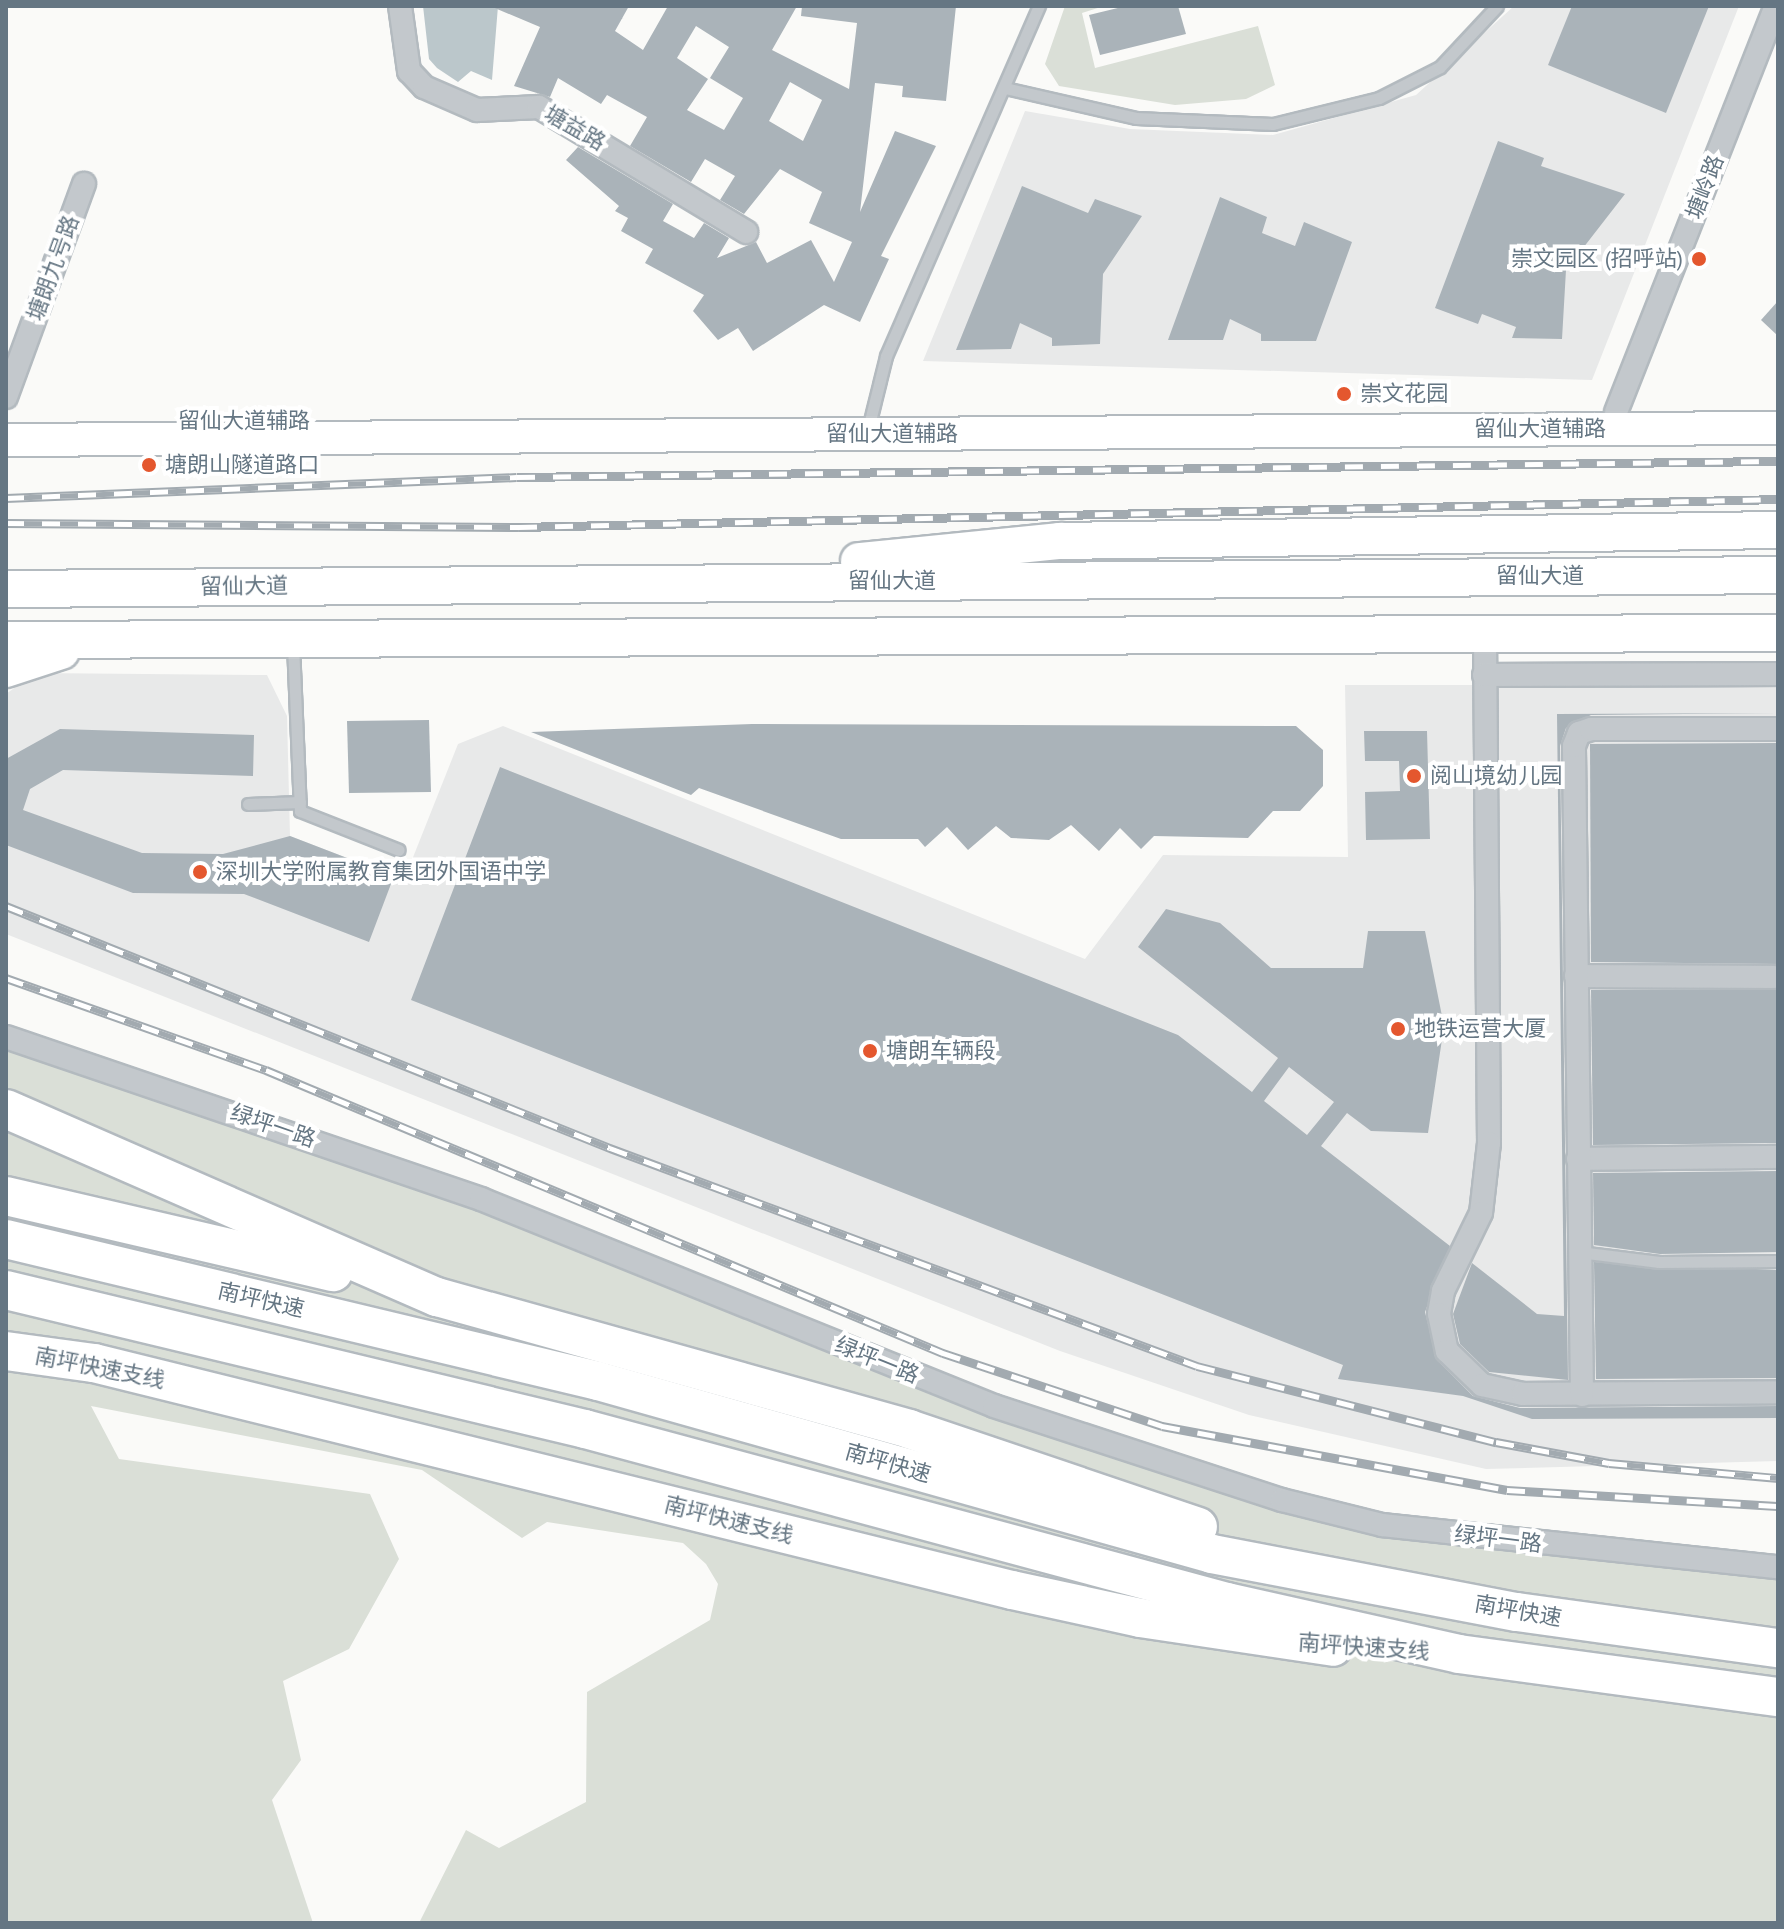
<!DOCTYPE html>
<html>
<head>
<meta charset="utf-8">
<style>
  body { margin:0 }
  #map { position:relative; width:1784px; height:1929px; overflow:hidden; background:#fafaf8; font-family:"PT Sans","Noto Sans SC",sans-serif }
  div>[style] { position:absolute }
  [style*='--x'] { left:calc(var(--x)*1px); top:calc(var(--y)*1px); width:calc(var(--w)*1px); rotate:calc(var(--a)*1deg) }
  .built>* { inset:0; background:#e8e9e9 }
  .green>* { inset:0; background:#dadfd7 }
  .water>* { inset:0; background:#bbc7cb }
  .building>* { inset:0; background:#aab3b9 }
  .roads { filter:drop-shadow(2px 0 #b3babf) drop-shadow(-2px 0 #b3babf) drop-shadow(0 2px #b3babf) drop-shadow(0 -2px #b3babf) }
  .service>* { height:11px; margin:-5.5px; padding:0 5.5px; transform-origin:5.5px; border-radius:5.5px; background:#c3c8cc }
  .minor>* { height:22px; margin:-11px; padding:0 11px; transform-origin:11px; border-radius:11px; background:#c3c8cc }
  .secondary>* { height:32px; margin:-16px; padding:0 16px; transform-origin:16px; border-radius:16px; background:#fff }
  .primary>* { height:36px; margin:-18px; padding:0 18px; transform-origin:18px; border-radius:18px; background:#fff }
  .trunk>* { height:38px; margin:-19px; padding:0 19px; transform-origin:19px; border-radius:19px; background:#fff }
  .rail>* { height:9px; margin-top:-4.5px; transform-origin:0; background:repeating-linear-gradient(90deg,#fff 0 18px,#a2aab0 0 36px); box-sizing:border-box; border-block:2px solid #a2aab0 }
  .dots>* { width:22px; height:22px; translate:-50% -50%; box-sizing:border-box; border:4px solid #fff; border-radius:50% }
  span { translate:-50% -50%; white-space:nowrap; text-align:center; line-height:1.15; -webkit-text-stroke:8px #fff; paint-order:stroke }
  .street-label { font-size:22px; color:#657683 }
  .poi-label { font-size:22px; color:#657683 }
  .right { translate:-100% -50%; text-align:right }
  .left { translate:0 -50%; text-align:left }
  .frame { position:absolute; inset:0; border:8px solid #657683; pointer-events:none }
</style>
</head>
<body>
<div id="map">
  <div class="built">
    <div style="clip-path:polygon(1514px 6px,1739px 6px,1592px 380px,923px 361px,1025px 111px,1130px 129px,1273px 135px,1416px 95px)"></div>
    <div style="clip-path:polygon(35px 673px,267px 675px,287px 716px,290px 836px,404px 880px,458px 744px,503px 726px,1085px 959px,1163px 855px,1348px 857px,1345px 685px,1778px 685px,1778px 1461px,1486px 1469px,1249px 1415px,1060px 1351px,6px 934px,6px 694px)"></div>
  </div>
  <div class="green">
    <div style="clip-path:polygon(1065px 6px,1104px 6px,1082px 13px,1095px 68px,1258px 26px,1275px 85px,1246px 99px,1175px 105px,1059px 86px,1045px 64px)"></div>
    <div style="clip-path:polygon(6px 1044px,479px 1207px,990px 1410px,1381px 1533px,1733px 1575px,1778px 1573px,1778px 1923px,419px 1923px,466px 1830px,499px 1848px,586px 1802px,587px 1692px,710px 1620px,718px 1584px,706px 1564px,683px 1543px,547px 1522px,522px 1538px,422px 1470px,91px 1406px,119px 1459px,370px 1494px,399px 1559px,349px 1649px,283px 1681px,301px 1760px,272px 1800px,313px 1923px,6px 1923px)"></div>
  </div>
  <div class="water">
    <div style="clip-path:polygon(423px 6px,498px 6px,492px 80px,471px 71px,458px 82px,437px 68px,429px 59px)"></div>
  </div>
  <div class="building">
    <div style="clip-path:polygon(evenodd,490px 6px,629px 6px,615px 31px,643px 50px,668px 6px,797px 6px,772px 50px,849px 89px,857px 23px,801px 16px,802px 6px,956px 6px,946px 101px,902px 97px,903px 86px,875px 83px,860px 212px,895px 131px,936px 146px,881px 256px,889px 259px,860px 322px,824px 305px,753px 351px,738px 328px,718px 340px,693px 311px,704px 295px,645px 263px,653px 249px,621px 231px,628px 218px,615px 211px,619px 206px,566px 160px,578px 147px,673px 204px,663px 221px,694px 238px,704px 223px,729px 238px,717px 258px,756px 242px,767px 263px,811px 240px,834px 282px,852px 242px,809px 223px,822px 192px,780px 169px,744px 214px,720px 200px,735px 176px,705px 159px,691px 182px,630px 146px,647px 117px,607px 95px,601px 104px,558px 78px,550px 97px,514px 86px,540px 27px,490px 6px,696px 26px,729px 47px,710px 78px,743px 98px,724px 130px,687px 110px,708px 79px,677px 58px,696px 26px,490px 6px,790px 82px,822px 100px,803px 141px,769px 121px,790px 82px)"></div>
    <div style="clip-path:polygon(1126px 6px,1178px 6px,1186px 34px,1100px 55px,1089px 15px)"></div>
    <div style="clip-path:polygon(1572px 6px,1709px 6px,1666px 113px,1548px 65px)"></div>
    <div style="clip-path:polygon(1498px 141px,1544px 158px,1541px 166px,1625px 194px,1566px 270px,1562px 339px,1512px 338px,1516px 327px,1482px 314px,1478px 324px,1435px 308px)"></div>
    <div style="clip-path:polygon(1022px 186px,1088px 213px,1095px 199px,1142px 216px,1103px 274px,1100px 344px,1052px 346px,1052px 338px,1020px 323px,1011px 349px,956px 350px)"></div>
    <div style="clip-path:polygon(1220px 197px,1267px 217px,1262px 233px,1295px 246px,1304px 222px,1352px 242px,1316px 341px,1261px 341px,1261px 334px,1230px 319px,1223px 340px,1168px 340px)"></div>
    <div style="clip-path:polygon(1778px 301px,1778px 336px,1761px 320px)"></div>
    <div style="clip-path:polygon(1778px 713px,1591px 715px,1566px 728px,1560px 746px,1568px 1380px,1489px 1372px,1460px 1344px,1453px 1314px,1472px 1263px,1537px 1314px,1564px 1316px,1557px 714px)"></div>
    <div style="clip-path:polygon(429px 720px,431px 792px,349px 793px,347px 721px)"></div>
    <div style="clip-path:polygon(752px 724px,1296px 726px,1323px 750px,1323px 786px,1300px 811px,1273px 811px,1248px 838px,1154px 836px,1141px 849px,1120px 828px,1099px 851px,1071px 825px,1049px 840px,1011px 838px,996px 826px,968px 850px,947px 827px,925px 847px,918px 839px,841px 839px,699px 788px,691px 795px,531px 732px)"></div>
    <div style="clip-path:polygon(60px 729px,254px 735px,253px 776px,63px 770px,30px 789px,23px 810px,142px 853px,223px 854px,290px 836px,394px 876px,369px 942px,244px 894px,133px 893px,6px 845px,6px 759px)"></div>
    <div style="clip-path:polygon(1364px 731px,1427px 731px,1430px 839px,1366px 840px,1365px 792px,1400px 791px,1399px 761px,1365px 761px)"></div>
    <div style="clip-path:polygon(1778px 743px,1778px 964px,1591px 962px,1590px 744px)"></div>
    <div style="clip-path:polygon(evenodd,500px 767px,1178px 1035px,1252px 1092px,1278px 1058px,1138px 947px,1166px 909px,1220px 923px,1271px 968px,1363px 968px,1368px 931px,1425px 931px,1444px 1026px,1428px 1133px,1371px 1131px,1347px 1113px,1321px 1146px,1450px 1246px,1425px 1312px,1437px 1360px,1473px 1396px,1520px 1408px,1778px 1406px,1778px 1418px,1532px 1419px,1463px 1396px,1338px 1379px,1343px 1365px,411px 1000px,500px 767px,1289px 1067px,1334px 1102px,1307px 1135px,1264px 1101px,1289px 1067px)"></div>
    <div style="clip-path:polygon(1591px 990px,1778px 990px,1778px 1143px,1593px 1145px)"></div>
    <div style="clip-path:polygon(1778px 1171px,1778px 1252px,1660px 1254px,1594px 1245px,1593px 1173px)"></div>
    <div style="clip-path:polygon(1594px 1262px,1778px 1270px,1778px 1378px,1596px 1379px)"></div>
  </div>
  <div class="roads">
    <div class="service">
      <div style="--x:1005;--y:88;--w:134;--a:12.9"></div>
      <div style="--x:1136;--y:118;--w:137;--a:2.5"></div>
      <div style="--x:1273;--y:124;--w:109;--a:-13.8"></div>
      <div style="--x:1379;--y:98;--w:68;--a:-26.9"></div>
      <div style="--x:1440;--y:67;--w:83;--a:-46.9"></div>
      <div style="--x:867;--y:433;--w:79;--a:-76.1"></div>
      <div style="--x:886;--y:356;--w:382;--a:-66.4"></div>
      <div style="--x:293;--y:644;--w:167;--a:87.6"></div>
      <div style="--x:300;--y:811;--w:106;--a:21.5"></div>
      <div style="--x:248;--y:804;--w:52;--a:-2.2"></div>
      <div style="--x:1579;--y:1252;--w:81;--a:7.1"></div>
      <div style="--x:1659;--y:1262;--w:119;--a:-0.5"></div>
    </div>
    <div class="minor">
      <div style="--x:400;--y:6;--w:66;--a:82.1"></div>
      <div style="--x:409;--y:71;--w:22;--a:47"></div>
      <div style="--x:424;--y:87;--w:58;--a:23.5"></div>
      <div style="--x:477;--y:110;--w:62;--a:-2.8"></div>
      <div style="--x:539;--y:107;--w:242;--a:31.1"></div>
      <div style="--x:6;--y:397;--w:227;--a:-69.9"></div>
      <div style="--x:1616;--y:412;--w:436;--a:-68.5"></div>
      <div style="--x:1485;--y:635;--w:508;--a:89.55"></div>
      <div style="--x:1489;--y:1143;--w:70;--a:96.5"></div>
      <div style="--x:1481;--y:1213;--w:87;--a:116"></div>
      <div style="--x:1443;--y:1291;--w:23;--a:100"></div>
      <div style="--x:1439;--y:1314;--w:38;--a:78"></div>
      <div style="--x:1447;--y:1351;--w:49;--a:44.2"></div>
      <div style="--x:1482;--y:1385;--w:42;--a:12.4"></div>
      <div style="--x:1523;--y:1394;--w:255;--a:-0.4"></div>
      <div style="--x:1484;--y:675;--w:294;--a:-0.2"></div>
      <div style="--x:1576;--y:976;--w:198;--a:0.3"></div>
      <div style="--x:6;--y:1037;--w:502;--a:18.83"></div>
      <div style="--x:481;--y:1199;--w:553;--a:21.97"></div>
      <div style="--x:994;--y:1406;--w:303;--a:18.1"></div>
      <div style="--x:1282;--y:1500;--w:103;--a:14"></div>
      <div style="--x:1382;--y:1525;--w:398;--a:6.1"></div>
      <div style="--x:1578;--y:1159;--w:200;--a:-0.6"></div>
      <div style="--x:1582;--y:1395;--w:649;--a:-90.71"></div>
      <div style="--x:1574;--y:746;--w:14;--a:-69"></div>
      <div style="--x:1579;--y:733;--w:13;--a:-18"></div>
      <div style="--x:1591;--y:729;--w:187;--a:0"></div>
    </div>
    <div class="secondary">
      <div style="--x:6;--y:440;--w:1772;--a:-0.39"></div>
    </div>
    <div class="primary">
      <div style="--x:859;--y:561;--w:202;--a:-5.7"></div>
      <div style="--x:1060;--y:541;--w:718;--a:-0.88"></div>
      <div style="--x:6;--y:589;--w:1772;--a:-0.45"></div>
      <div style="--x:6;--y:640;--w:1772;--a:-0.23"></div>
      <div style="--x:6;--y:669;--w:58;--a:-18.1"></div>
    </div>
    <div class="trunk">
      <div style="--x:6;--y:1109;--w:470;--a:23.6"></div>
      <div style="--x:437;--y:1297;--w:490;--a:15.6"></div>
      <div style="--x:909;--y:1429;--w:305;--a:18.7"></div>
      <div style="--x:6;--y:1196;--w:336;--a:13.1"></div>
      <div style="--x:6;--y:1239;--w:609;--a:13.49"></div>
      <div style="--x:598;--y:1381;--w:638;--a:15.74"></div>
      <div style="--x:1212;--y:1554;--w:310;--a:10.8"></div>
      <div style="--x:1517;--y:1612;--w:263;--a:7.9"></div>
      <div style="--x:6;--y:1290;--w:595;--a:13.5"></div>
      <div style="--x:585;--y:1429;--w:665;--a:15.08"></div>
      <div style="--x:1227;--y:1602;--w:238;--a:12.6"></div>
      <div style="--x:1459;--y:1654;--w:322;--a:7.7"></div>
      <div style="--x:6;--y:1351;--w:89;--a:7.8"></div>
      <div style="--x:94;--y:1363;--w:946;--a:13.89"></div>
      <div style="--x:1012;--y:1590;--w:131;--a:12.3"></div>
      <div style="--x:1140;--y:1618;--w:195;--a:8.5"></div>
    </div>
  </div>
  <div class="rail">
    <div style="--x:6;--y:498;--w:511;--a:-2.35"></div>
    <div style="--x:517;--y:477;--w:1261;--a:-0.73"></div>
    <div style="--x:6;--y:523;--w:513;--a:0.45"></div>
    <div style="--x:519;--y:527;--w:1259;--a:-1.27"></div>
    <div style="--x:6;--y:906;--w:651;--a:21.83"></div>
    <div style="--x:610;--y:1148;--w:626;--a:20.37"></div>
    <div style="--x:1197;--y:1366;--w:309;--a:14.3"></div>
    <div style="--x:1496;--y:1442;--w:115;--a:10.5"></div>
    <div style="--x:1609;--y:1463;--w:170;--a:5.1"></div>
    <div style="--x:6;--y:978;--w:276;--a:19.5"></div>
    <div style="--x:266;--y:1070;--w:734;--a:22.69"></div>
    <div style="--x:943;--y:1353;--w:231;--a:18.4"></div>
    <div style="--x:1162;--y:1426;--w:351;--a:10.5"></div>
    <div style="--x:1507;--y:1490;--w:271;--a:3.4"></div>
  </div>
  <div class="dots">
    <div style="left:1699px;top:259px;background:#e4572e"></div>
    <div style="left:1344px;top:394px;background:#e4572e"></div>
    <div style="left:149px;top:465px;background:#e4572e"></div>
    <div style="left:1414px;top:776px;background:#e4572e"></div>
    <div style="left:200px;top:872px;background:#e4572e"></div>
    <div style="left:1398px;top:1029px;background:#e4572e"></div>
    <div style="left:870px;top:1051px;background:#e4572e"></div>
  </div>
  <div class="street-label">
    <span style="left:575px;top:128px;rotate:30deg">塘益路</span>
    <span style="left:1705px;top:187px;rotate:-69deg">塘岭路</span>
    <span style="left:53px;top:268px;rotate:-70deg">塘朗九号路</span>
    <span style="left:244px;top:421px">留仙大道辅路</span>
    <span style="left:1540px;top:429px">留仙大道辅路</span>
    <span style="left:892px;top:434px">留仙大道辅路</span>
    <span style="left:1540px;top:576px">留仙大道</span>
    <span style="left:892px;top:581px">留仙大道</span>
    <span style="left:244px;top:586px;rotate:-1deg">留仙大道</span>
    <span style="left:273px;top:1126px;rotate:19deg">绿坪一路</span>
    <span style="left:261px;top:1300px;rotate:13deg">南坪快速</span>
    <span style="left:877px;top:1360px;rotate:22deg">绿坪一路</span>
    <span style="left:100px;top:1368px;rotate:11deg">南坪快速支线</span>
    <span style="left:888px;top:1463px;rotate:16deg">南坪快速</span>
    <span style="left:729px;top:1520px;rotate:14deg">南坪快速支线</span>
    <span style="left:1498px;top:1539px;rotate:7deg">绿坪一路</span>
    <span style="left:1518px;top:1611px;rotate:10deg">南坪快速</span>
    <span style="left:1364px;top:1647px;rotate:4deg">南坪快速支线</span>
  </div>
  <div class="poi-label">
    <span class="right" style="left:1683px;top:259px">崇文园区 (招呼站)</span>
    <span class="left" style="left:1360px;top:394px">崇文花园</span>
    <span class="left" style="left:165px;top:465px">塘朗山隧道路口</span>
    <span class="left" style="left:1430px;top:776px">阅山境幼儿园</span>
    <span class="left" style="left:216px;top:872px">深圳大学附属教育集团外国语中学</span>
    <span class="left" style="left:1414px;top:1029px">地铁运营大厦</span>
    <span class="left" style="left:886px;top:1051px">塘朗车辆段</span>
  </div>
  <div class="frame"></div>
</div>
</body>
</html>
